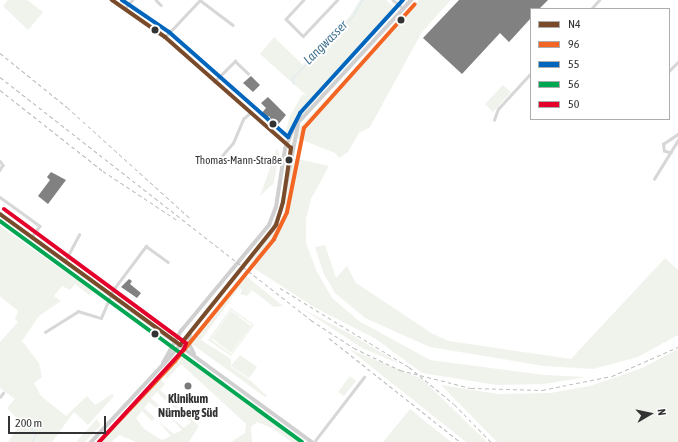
<!DOCTYPE html>
<html>
<head>
<meta charset="utf-8">
<style>
  body { margin:0 }
  #map { position:relative; width:678px; height:442px; overflow:hidden; background:#fff; font-family:"Asap Condensed",sans-serif }
  div>[style] { position:absolute }
  [style*='--x'] { left:calc(var(--x)*1px); top:calc(var(--y)*1px); width:calc(var(--w)*1px); rotate:calc(var(--a)*1deg) }
  .green>* { inset:0; background:#f0f3ec }
  .stream>* { height:1px; margin:-0.5px; padding:0 0.5px; transform-origin:0.5px; border-radius:0.5px; background:#dce9f0 }
  .building>* { inset:0; background:#818181 }
  .street>* { height:2.5px; margin:-1.25px; padding:0 1.25px; transform-origin:1.25px; border-radius:1.25px; background:#d7d7d7 }
  .secondary>* { height:4px; margin:-2px; padding:0 2px; transform-origin:2px; border-radius:2px; background:#d0d0d0 }
  .rail>* { height:1px; margin-top:-0.5px; transform-origin:0; background:repeating-linear-gradient(90deg,#bebebe 0 4px,transparent 0 7px) }
  .bus-1>* { height:4px; margin:-2px; padding:0 2px; transform-origin:2px; border-radius:2px; background:#7a4b2a }
  .bus-2>* { height:4px; margin:-2px; padding:0 2px; transform-origin:2px; border-radius:2px; background:#f26522 }
  .bus-3>* { height:4px; margin:-2px; padding:0 2px; transform-origin:2px; border-radius:2px; background:#0065bd }
  .bus-4>* { height:4px; margin:-2px; padding:0 2px; transform-origin:2px; border-radius:2px; background:#00a651 }
  .bus-5>* { height:4px; margin:-2px; padding:0 2px; transform-origin:2px; border-radius:2px; background:#e4002b }
  .dots>* { width:11px; height:11px; translate:-50% -50%; box-sizing:border-box; border:2px solid #fff; border-radius:50% }
  span { translate:-50% -50%; white-space:nowrap; text-align:center; line-height:1.15; -webkit-text-stroke:4px #fff; paint-order:stroke }
  .bus-label { font-size:11px; color:#333 }
  .right { translate:-100% -50%; text-align:right }
  .poi-label { font-size:12px; color:#333; font-weight:700 }
  .water-label { font-size:13px; color:#447391; font-style:italic }
  .legend { position:absolute; left:530px; top:8px; width:140px; height:112px; box-sizing:border-box; background:#fff; border:1px solid #adadad; margin:0; padding:5px 7px; list-style:none; font-size:12px; color:#333 }
  .legend li { display:flex; align-items:center; gap:8px; height:20px }
  .legend b { width:20px; border:1px solid #adadad }
  .north { position:absolute; left:630px; top:394px; width:40px; height:40px; -webkit-text-stroke:3px #fff; paint-order:stroke; rotate:81deg; font-size:11px; font-weight:700; line-height:16px; text-align:center; color:#333 }
  .north::after { content:''; display:block; margin:auto; width:14px; height:18px; background:#333; clip-path:polygon(50% 0,100% 100%,50% 72%,0 100%) }
  .scale { position:absolute; left:8px; top:416px; width:98px; height:18px; box-sizing:border-box; border:2px solid #333; border-top:0; padding-left:5px; font-size:12px; line-height:14px; white-space:nowrap; color:#333; -webkit-text-stroke:3px #fff; paint-order:stroke }
</style>
</head>
<body>
<div id="map">
  <div class="green">
    <div style="clip-path:polygon(8px 0,27px 0,43px 12px,28px 30px,3px 6px)"></div>
    <div style="clip-path:polygon(360px 0,386px 0,394px 8px,284px 137px,290px 116px,302px 95px,306px 95px,260px 54px,274px 37px,303px 65px,350px 16px)"></div>
    <div style="clip-path:polygon(419px 0,451px 0,422px 32px,370px 127px,359px 133px,348px 152px,339px 158px,335px 153px,297px 138px,300px 127px)"></div>
    <div style="clip-path:polygon(503px 85px,511px 92px,493px 112px,485px 104px)"></div>
    <div style="clip-path:polygon(277px 148px,279px 153px,274px 183px,260px 196px)"></div>
    <div style="clip-path:polygon(293px 158px,329px 166px,311px 199px,306px 219px,306px 243px,317px 272px,332px 298px,359px 321px,430px 360px,545px 375px,586px 377px,544px 384px,497px 385px,422px 373px,376px 339px,314px 307px,249px 265px,283px 216px)"></div>
    <div style="clip-path:polygon(0 226px,92px 291px,89px 295px,75px 284px,70px 290px,62px 286px,54px 296px,61px 301px,39px 316px,22px 341px,39px 363px,42px 377px,34px 383px,41px 396px,66px 416px,87px 396px,95px 405px,112px 394px,114px 396px,88px 425px,74px 412px,52px 442px,8px 442px,21px 422px,7px 408px,15px 399px,0 388px,0 342px,18px 322px,15px 319px,18px 311px,0 296px)"></div>
    <div style="clip-path:polygon(325px 245px,336px 278px,347px 266px,356px 283px,433px 334px,449px 341px,571px 359px,665px 258px,678px 270px,678px 335px,638px 357px,593px 369px,544px 366px,430px 347px,365px 318px,335px 293px,323px 272px,315px 247px)"></div>
    <div style="clip-path:polygon(246px 276px,283px 306px,274px 307px,252px 290px,247px 296px,240px 294px,242px 290px,239px 288px,201px 340px,231px 359px,231px 367px,250px 380px,267px 396px,265px 397px,192px 344px,191px 338px,241px 277px)"></div>
    <div style="clip-path:polygon(evenodd,231px 308px,254px 325px,231px 356px,208px 340px,231px 308px,231px 310px,252px 325px,231px 354px,211px 339px,231px 310px)"></div>
    <div style="clip-path:polygon(301px 308px,354px 336px,400px 364px,362px 348px)"></div>
    <div style="clip-path:polygon(231px 311px,251px 326px,231px 353px,212px 338px)"></div>
    <div style="clip-path:polygon(349px 349px,422px 379px,487px 442px,466px 442px)"></div>
    <div style="clip-path:polygon(678px 349px,678px 442px,497px 442px,441px 385px,498px 394px,550px 393px,590px 386px,642px 368px)"></div>
    <div style="clip-path:polygon(181px 354px,279px 424px,299px 442px,291px 442px,274px 429px,257px 422px,251px 427px,252px 442px,231px 442px,245px 433px,246px 424px,181px 364px,167px 379px,162px 374px,159px 377px,165px 384px,160px 390px,171px 400px,168px 403px,157px 392px,151px 398px,163px 409px,161px 412px,149px 402px,144px 408px,155px 418px,152px 421px,142px 411px,136px 418px,144px 429px,162px 440px,171px 436px,158px 421px,174px 434px,182px 430px,165px 412px,184px 428px,191px 422px,172px 405px,174px 403px,199px 426px,189px 442px,136px 442px,119px 435px,112px 442px,98px 442px,176px 357px)"></div>
    <div style="clip-path:polygon(240px 355px,257px 367px,249px 378px,231px 366px)"></div>
    <div style="clip-path:polygon(350px 376px,356px 381px,344px 396px,338px 392px)"></div>
    <div style="clip-path:polygon(410px 409px,451px 442px,383px 442px)"></div>
    <div style="clip-path:polygon(97px 419px,101px 425px,85px 442px,76px 442px)"></div>
  </div>
  <div class="stream">
    <div style="--x:293;--y:84;--w:6;--a:-99"></div>
    <div style="--x:292;--y:78;--w:86;--a:-45.5"></div>
    <div style="--x:352;--y:17;--w:20;--a:-60"></div>
    <div style="--x:32;--y:442;--w:9;--a:-69"></div>
    <div style="--x:35;--y:434;--w:10;--a:-119"></div>
    <div style="--x:30;--y:425;--w:10;--a:-37"></div>
  </div>
  <div class="building">
    <div style="clip-path:polygon(459px 0,548px 0,539px 9px,531px 9px,531px 18px,509px 42px,500px 33px,462px 74px,423px 38px)"></div>
    <div style="clip-path:polygon(251px 76px,260px 85px,253px 92px,243px 83px)"></div>
    <div style="clip-path:polygon(268px 97px,286px 115px,276px 127px,269px 116px,266px 119px,261px 114px,266px 108px,261px 103px)"></div>
    <div style="clip-path:polygon(51px 172px,66px 180px,48px 204px,38px 196px,50px 180px,47px 177px)"></div>
    <div style="clip-path:polygon(129px 279px,132px 281px,130px 284px,141px 293px,137px 298px,121px 287px)"></div>
  </div>
  <div class="street">
    <div style="--x:112;--y:0;--w:65;--a:34.9"></div>
    <div style="--x:165;--y:37;--w:168;--a:41.4"></div>
    <div style="--x:156;--y:0;--w:7;--a:45"></div>
    <div style="--x:200;--y:0;--w:41;--a:37.1"></div>
    <div style="--x:304;--y:0;--w:26;--a:133"></div>
    <div style="--x:286;--y:19;--w:24;--a:45"></div>
    <div style="--x:303;--y:36;--w:50;--a:-46.6"></div>
    <div style="--x:393;--y:0;--w:13;--a:39"></div>
    <div style="--x:124;--y:9;--w:12;--a:-48"></div>
    <div style="--x:591;--y:9;--w:12;--a:-48"></div>
    <div style="--x:165;--y:37;--w:51;--a:-46.6"></div>
    <div style="--x:669;--y:71;--w:13;--a:-45"></div>
    <div style="--x:214;--y:82;--w:30;--a:-45"></div>
    <div style="--x:235;--y:61;--w:18;--a:43"></div>
    <div style="--x:494;--y:120;--w:12;--a:-70"></div>
    <div style="--x:498;--y:109;--w:49;--a:-47.5"></div>
    <div style="--x:671;--y:153;--w:7;--a:-164"></div>
    <div style="--x:664;--y:151;--w:7;--a:-98"></div>
    <div style="--x:663;--y:144;--w:18;--a:-34"></div>
    <div style="--x:219;--y:159;--w:21;--a:-49"></div>
    <div style="--x:233;--y:143;--w:26;--a:-67"></div>
    <div style="--x:243;--y:119;--w:8;--a:-40"></div>
    <div style="--x:0;--y:161;--w:5;--a:53"></div>
    <div style="--x:3;--y:165;--w:6;--a:121"></div>
    <div style="--x:654;--y:179;--w:46;--a:-58.4"></div>
    <div style="--x:0;--y:197;--w:49;--a:35.9"></div>
    <div style="--x:40;--y:226;--w:14;--a:126"></div>
    <div style="--x:65;--y:261;--w:30;--a:-62"></div>
    <div style="--x:45;--y:332;--w:39;--a:-32"></div>
    <div style="--x:78;--y:311;--w:24;--a:17"></div>
    <div style="--x:101;--y:318;--w:30;--a:-67"></div>
    <div style="--x:113;--y:290;--w:55;--a:-53.1"></div>
    <div style="--x:146;--y:246;--w:27;--a:36"></div>
    <div style="--x:0;--y:397;--w:5;--a:-53"></div>
    <div style="--x:314;--y:442;--w:82;--a:-52.4"></div>
  </div>
  <div class="secondary">
    <div style="--x:0;--y:214;--w:386;--a:36.2"></div>
    <div style="--x:190;--y:334;--w:10;--a:96"></div>
    <div style="--x:189;--y:344;--w:11;--a:63"></div>
    <div style="--x:163;--y:363;--w:37;--a:-61"></div>
    <div style="--x:181;--y:331;--w:138;--a:-50.3"></div>
    <div style="--x:269;--y:225;--w:19;--a:-69"></div>
    <div style="--x:276;--y:207;--w:59;--a:-81.2"></div>
    <div style="--x:285;--y:149;--w:24;--a:-68"></div>
    <div style="--x:294;--y:127;--w:173;--a:-47.3"></div>
    <div style="--x:91;--y:442;--w:116;--a:-47.1"></div>
    <div style="--x:170;--y:357;--w:164;--a:-51"></div>
    <div style="--x:273;--y:230;--w:22;--a:-68"></div>
    <div style="--x:281;--y:210;--w:87;--a:-78.7"></div>
  </div>
  <div class="rail">
    <div style="--x:0;--y:53;--w:86;--a:38.9"></div>
    <div style="--x:67;--y:107;--w:166;--a:42.1"></div>
    <div style="--x:0;--y:77;--w:395;--a:38"></div>
    <div style="--x:311;--y:320;--w:51;--a:33.1"></div>
    <div style="--x:354;--y:348;--w:51;--a:25.6"></div>
    <div style="--x:400;--y:370;--w:73;--a:14.2"></div>
    <div style="--x:471;--y:388;--w:71;--a:1.6"></div>
    <div style="--x:542;--y:390;--w:71;--a:-11.3"></div>
    <div style="--x:612;--y:376;--w:72;--a:-23.7"></div>
    <div style="--x:0;--y:90;--w:131;--a:38.2"></div>
    <div style="--x:103;--y:171;--w:89;--a:33.5"></div>
    <div style="--x:280;--y:288;--w:151;--a:31.5"></div>
    <div style="--x:409;--y:367;--w:58;--a:39.4"></div>
    <div style="--x:454;--y:404;--w:53;--a:45.8"></div>
    <div style="--x:329;--y:338;--w:167;--a:38.4"></div>
  </div>
  <div class="bus-1">
    <div style="--x:0;--y:214;--w:223;--a:36"></div>
    <div style="--x:180;--y:345;--w:154;--a:-51.3"></div>
    <div style="--x:276;--y:225;--w:24;--a:-73"></div>
    <div style="--x:283;--y:202;--w:55;--a:-81.6"></div>
    <div style="--x:291;--y:148;--w:168;--a:-138.6"></div>
    <div style="--x:165;--y:37;--w:65;--a:-145.1"></div>
  </div>
  <div class="bus-2">
    <div style="--x:99;--y:442;--w:111;--a:-46.8"></div>
    <div style="--x:175;--y:361;--w:157;--a:-50.9"></div>
    <div style="--x:274;--y:239;--w:30;--a:-64"></div>
    <div style="--x:287;--y:212;--w:86;--a:-78.6"></div>
    <div style="--x:304;--y:128;--w:166;--a:-48.2"></div>
  </div>
  <div class="bus-3">
    <div style="--x:122;--y:0;--w:57;--a:34.2"></div>
    <div style="--x:169;--y:32;--w:159;--a:41.4"></div>
    <div style="--x:288;--y:137;--w:27;--a:-63"></div>
    <div style="--x:300;--y:113;--w:153;--a:-47.7"></div>
  </div>
  <div class="bus-4">
    <div style="--x:0;--y:221;--w:374;--a:36.2"></div>
  </div>
  <div class="bus-5">
    <div style="--x:4;--y:209;--w:226;--a:36.4"></div>
    <div style="--x:186;--y:343;--w:6;--a:108"></div>
    <div style="--x:184;--y:349;--w:126;--a:132.4"></div>
  </div>
  <div class="dots">
    <div style="left:401px;top:20px;background:#333"></div>
    <div style="left:155px;top:30px;background:#333"></div>
    <div style="left:273px;top:124px;background:#333"></div>
    <div style="left:289px;top:160px;background:#333"></div>
    <div style="left:155px;top:334px;background:#333"></div>
    <div style="left:188px;top:386px;background:#7a7a7a"></div>
  </div>
  <div class="bus-label">
    <span class="right" style="left:282px;top:160px">Thomas-Mann-Straße</span>
  </div>
  <div class="poi-label">
    <span style="left:188px;top:407px">Klinikum<br>Nürnberg Süd</span>
  </div>
  <div class="water-label">
    <span style="left:326px;top:43px;rotate:-45deg">Langwasser</span>
  </div>
  <ul class="legend">
  <li><b style="height:5px;background:#7a4b2a"></b>N4</li>
  <li><b style="height:5px;background:#f26522"></b>96</li>
  <li><b style="height:5px;background:#0065bd"></b>55</li>
  <li><b style="height:5px;background:#00a651"></b>56</li>
  <li><b style="height:5px;background:#e4002b"></b>50</li>
  </ul>
  <div class="north">N</div>
  <div class="scale">200 m</div>
</div>
</body>
</html>
